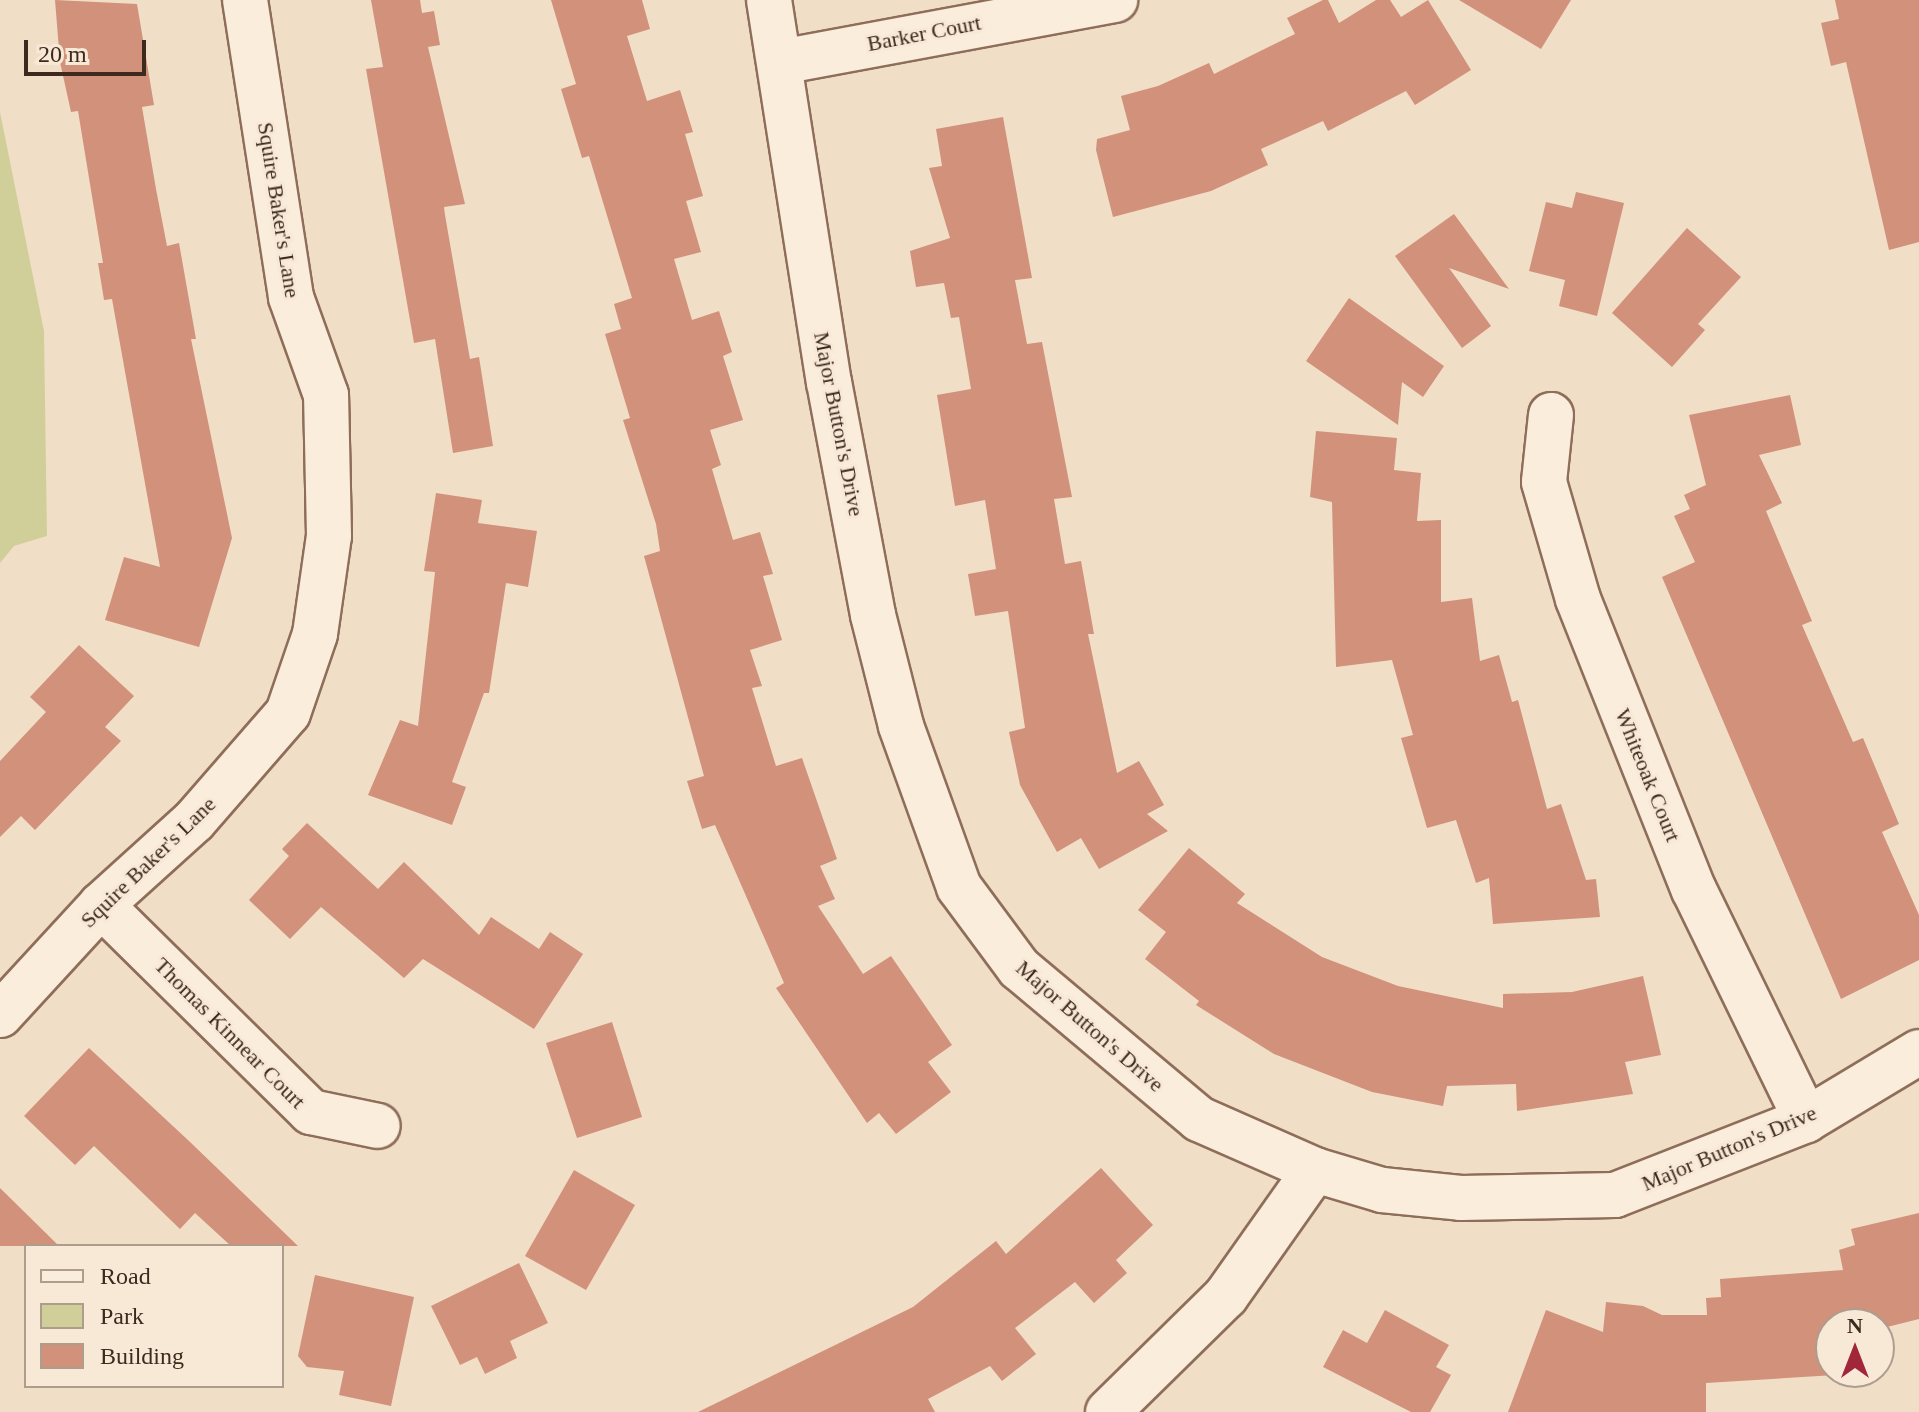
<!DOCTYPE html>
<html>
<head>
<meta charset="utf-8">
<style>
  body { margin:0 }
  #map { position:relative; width:1919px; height:1412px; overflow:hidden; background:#f1dec7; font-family:Georgia,serif }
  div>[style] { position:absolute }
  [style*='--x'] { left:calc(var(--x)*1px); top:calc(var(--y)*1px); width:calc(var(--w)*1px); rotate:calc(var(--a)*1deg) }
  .green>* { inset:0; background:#d1cf99 }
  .building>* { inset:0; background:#d1917a }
  .roads { filter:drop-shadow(2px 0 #8e6e5a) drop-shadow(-2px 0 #8e6e5a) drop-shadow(0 2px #8e6e5a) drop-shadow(0 -2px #8e6e5a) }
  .street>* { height:44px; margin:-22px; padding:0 22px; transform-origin:22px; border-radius:22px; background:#fbeddb }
  .secondary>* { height:44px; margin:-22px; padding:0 22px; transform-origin:22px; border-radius:22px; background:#fbeddb }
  span { translate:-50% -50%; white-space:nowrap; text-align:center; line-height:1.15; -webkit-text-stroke:6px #f8e9d7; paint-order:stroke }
  .street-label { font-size:22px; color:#3e291f }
  .legend { position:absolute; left:24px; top:1244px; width:260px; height:144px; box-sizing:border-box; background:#f8e9d7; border:2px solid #ae9c8d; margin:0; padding:10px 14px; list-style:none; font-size:24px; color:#3e291f }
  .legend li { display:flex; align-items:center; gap:16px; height:40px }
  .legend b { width:40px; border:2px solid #ae9c8d }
  .north { position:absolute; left:1815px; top:1308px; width:80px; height:80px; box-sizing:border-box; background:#f8e9d7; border:2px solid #ae9c8d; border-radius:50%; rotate:0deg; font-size:22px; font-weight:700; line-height:32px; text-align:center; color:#3e291f }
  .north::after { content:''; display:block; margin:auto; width:28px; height:36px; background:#a1263a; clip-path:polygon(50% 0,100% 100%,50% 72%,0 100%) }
  .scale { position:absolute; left:24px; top:40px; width:122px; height:36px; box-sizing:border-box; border:4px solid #3e291f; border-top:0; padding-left:10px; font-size:24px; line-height:28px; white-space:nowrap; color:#3e291f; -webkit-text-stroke:6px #f8e9d7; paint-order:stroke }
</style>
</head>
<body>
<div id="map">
  <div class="green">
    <div style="clip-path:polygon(0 112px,44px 331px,47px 536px,14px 546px,0 563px)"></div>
  </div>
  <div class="building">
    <div style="clip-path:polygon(55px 0,137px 4px,154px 105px,142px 107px,156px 189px,167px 246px,179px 243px,196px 339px,191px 339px,232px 538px,199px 647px,105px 620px,124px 557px,160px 567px,112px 299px,104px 300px,98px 263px,103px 263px,78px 111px,71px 112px,60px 62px)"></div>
    <div style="clip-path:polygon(371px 0,420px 0,422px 13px,434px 11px,440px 45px,428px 47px,465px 204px,444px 207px,445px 215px,470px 359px,479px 357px,493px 446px,453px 453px,435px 339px,414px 343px,366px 69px,383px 67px)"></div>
    <div style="clip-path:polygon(551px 0,642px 0,650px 29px,627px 36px,647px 101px,680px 90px,693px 132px,685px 134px,703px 196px,686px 201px,701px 252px,674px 259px,692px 320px,719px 311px,732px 352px,723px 356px,743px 420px,710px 430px,721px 465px,712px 469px,733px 540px,760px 532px,773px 574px,763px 576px,782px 640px,750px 650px,762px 686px,752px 688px,776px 766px,802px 758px,837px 859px,820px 866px,835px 899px,818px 906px,863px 974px,891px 956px,952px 1045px,928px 1062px,951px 1092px,896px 1134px,879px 1113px,867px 1123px,776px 988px,784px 983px,715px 825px,702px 829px,687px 781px,704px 776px,644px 556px,660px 551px,656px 524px,623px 420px,630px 418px,605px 334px,621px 329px,614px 304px,632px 298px,589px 156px,582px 158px,561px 89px,576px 84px)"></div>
    <div style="clip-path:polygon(1323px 0,1328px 0,1339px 23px,1376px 0,1390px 0,1401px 17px,1428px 0,1471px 70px,1415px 105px,1406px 91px,1328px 131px,1323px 121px,1261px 149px,1268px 165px,1211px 191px,1113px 217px,1096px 150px,1097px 139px,1130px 130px,1121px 96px,1158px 86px,1209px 63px,1214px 74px,1295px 34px,1287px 18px)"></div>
    <div style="clip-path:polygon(1459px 0,1571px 0,1541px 49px)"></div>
    <div style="clip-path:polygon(1835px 0,1919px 0,1919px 242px,1889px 250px,1846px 62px,1831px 66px,1821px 23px,1839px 19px)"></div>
    <div style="clip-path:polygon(1003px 117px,1032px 278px,1015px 280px,1027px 344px,1042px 342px,1072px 497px,1054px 499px,1065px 564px,1081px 561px,1094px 634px,1088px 634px,1117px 773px,1139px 761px,1164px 805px,1147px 814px,1168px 831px,1099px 869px,1081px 838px,1057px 852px,1020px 785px,1009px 732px,1025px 728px,1008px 611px,975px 616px,968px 574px,996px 569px,985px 500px,955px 506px,937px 395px,971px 389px,959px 317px,951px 318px,944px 283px,916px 287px,910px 251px,950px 238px,929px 168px,942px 166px,936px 129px)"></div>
    <div style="clip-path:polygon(1576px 192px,1624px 203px,1597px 316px,1559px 306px,1565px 280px,1529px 271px,1546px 202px,1572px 208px)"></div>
    <div style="clip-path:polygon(1454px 214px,1509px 289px,1449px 268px,1491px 326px,1462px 348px,1395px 256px)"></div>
    <div style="clip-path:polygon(1687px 228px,1741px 277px,1698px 324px,1705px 330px,1672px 367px,1612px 313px)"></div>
    <div style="clip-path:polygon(1349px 298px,1444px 366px,1423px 397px,1402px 382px,1398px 425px,1306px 361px)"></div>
    <div style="clip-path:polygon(1790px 395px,1801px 445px,1759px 455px,1782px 503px,1766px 511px,1812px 621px,1802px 625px,1853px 742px,1863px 738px,1899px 824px,1882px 832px,1919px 915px,1919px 960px,1841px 999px,1662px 577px,1695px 562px,1674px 516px,1690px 509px,1684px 495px,1706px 485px,1689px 415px)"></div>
    <div style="clip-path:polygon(1316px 431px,1397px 438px,1394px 470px,1421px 473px,1417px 521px,1441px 520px,1441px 602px,1472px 598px,1480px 661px,1499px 655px,1512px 702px,1518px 700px,1547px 809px,1561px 804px,1586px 880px,1596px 879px,1600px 917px,1493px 924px,1489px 878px,1476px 883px,1456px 820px,1427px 828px,1401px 738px,1413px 735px,1392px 660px,1336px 667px,1332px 502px,1310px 497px)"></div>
    <div style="clip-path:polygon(436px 493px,482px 500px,478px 523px,537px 531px,528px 587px,506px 583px,489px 693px,484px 693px,452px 782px,466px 787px,452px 825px,368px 795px,400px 720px,418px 726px,435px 572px,424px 571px)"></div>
    <div style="clip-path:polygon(79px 645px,134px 696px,105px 727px,121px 741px,35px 830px,21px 816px,0 837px,0 761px,46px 712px,30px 697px)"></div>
    <div style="clip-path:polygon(307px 823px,378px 889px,404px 862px,479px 935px,491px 917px,539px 949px,550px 932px,583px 954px,534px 1029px,423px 959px,404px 978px,321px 907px,290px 939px,249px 900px,289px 856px,282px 849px)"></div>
    <div style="clip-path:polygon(1189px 848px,1245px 894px,1237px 903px,1322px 957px,1398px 986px,1503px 1008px,1503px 994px,1572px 992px,1643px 976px,1661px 1055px,1625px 1062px,1633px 1094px,1517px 1111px,1516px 1084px,1447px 1086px,1443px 1106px,1372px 1092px,1274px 1054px,1196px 1005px,1199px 1001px,1145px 959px,1166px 932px,1138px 910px)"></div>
    <div style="clip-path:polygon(612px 1022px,642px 1117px,577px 1138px,546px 1043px)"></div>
    <div style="clip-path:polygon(89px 1048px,189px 1141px,298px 1246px,231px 1246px,195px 1213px,180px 1229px,94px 1146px,75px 1165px,24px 1116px)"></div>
    <div style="clip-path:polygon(1101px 1168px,1153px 1225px,1116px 1260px,1127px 1273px,1094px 1303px,1075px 1282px,1015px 1328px,1036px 1354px,1002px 1381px,990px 1366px,928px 1399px,935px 1412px,698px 1412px,913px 1307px,996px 1241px,1006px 1254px)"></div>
    <div style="clip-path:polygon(574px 1170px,635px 1205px,586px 1290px,525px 1256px)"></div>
    <div style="clip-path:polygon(0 1188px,59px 1246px,0 1246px)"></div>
    <div style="clip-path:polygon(1919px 1213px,1919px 1319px,1879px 1329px,1879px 1324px,1831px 1324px,1831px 1372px,1851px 1374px,1706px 1383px,1706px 1412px,1508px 1412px,1546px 1310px,1603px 1332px,1606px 1302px,1643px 1306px,1662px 1315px,1707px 1315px,1706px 1298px,1721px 1297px,1720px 1279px,1843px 1270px,1839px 1250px,1855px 1245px,1851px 1229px)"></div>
    <div style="clip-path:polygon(519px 1263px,548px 1323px,510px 1341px,517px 1358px,485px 1374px,477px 1357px,460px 1365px,431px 1306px)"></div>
    <div style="clip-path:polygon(315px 1275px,414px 1297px,391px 1406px,339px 1395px,344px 1371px,307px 1367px,298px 1356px)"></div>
    <div style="clip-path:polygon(1385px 1310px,1449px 1345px,1436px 1367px,1451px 1375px,1430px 1412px,1411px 1412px,1323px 1367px,1343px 1330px,1367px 1343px)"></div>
  </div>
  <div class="roads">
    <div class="street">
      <div style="--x:780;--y:62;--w:341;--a:-10.5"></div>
      <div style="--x:1551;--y:415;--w:67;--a:96"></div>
      <div style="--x:1544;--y:482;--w:122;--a:73.8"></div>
      <div style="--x:1578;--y:599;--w:313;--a:68.3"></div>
      <div style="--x:1694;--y:890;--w:256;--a:64"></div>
      <div style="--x:101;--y:905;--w:295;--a:44.6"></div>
      <div style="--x:311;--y:1112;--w:68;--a:11.8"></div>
      <div style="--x:0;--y:1015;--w:149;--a:-47.4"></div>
      <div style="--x:101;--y:905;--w:125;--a:-42.1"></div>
      <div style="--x:194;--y:821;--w:143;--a:-49"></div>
      <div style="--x:288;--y:713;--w:83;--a:-71.1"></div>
      <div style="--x:315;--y:634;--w:99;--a:-81.9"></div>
      <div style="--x:329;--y:536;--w:141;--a:-91.2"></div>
      <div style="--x:326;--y:395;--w:104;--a:-109.7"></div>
      <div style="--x:291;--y:297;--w:301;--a:-98.8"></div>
      <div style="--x:1108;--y:1412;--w:165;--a:-44.5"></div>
      <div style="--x:1226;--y:1296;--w:154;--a:-54.8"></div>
    </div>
    <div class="secondary">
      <div style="--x:769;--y:0;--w:387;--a:81.1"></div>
      <div style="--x:829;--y:382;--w:237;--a:79.3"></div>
      <div style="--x:873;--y:615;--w:114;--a:75.8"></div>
      <div style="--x:901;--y:726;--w:171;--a:70.2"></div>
      <div style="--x:959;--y:887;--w:101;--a:53.5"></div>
      <div style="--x:1019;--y:968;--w:235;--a:40"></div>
      <div style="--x:1199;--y:1119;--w:127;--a:23.7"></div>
      <div style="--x:1315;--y:1170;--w:70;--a:16.6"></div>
      <div style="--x:1382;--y:1190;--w:79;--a:5.8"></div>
      <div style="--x:1461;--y:1198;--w:154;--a:-1.1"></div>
      <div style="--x:1615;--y:1195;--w:205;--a:-21.4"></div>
      <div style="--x:1806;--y:1120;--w:132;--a:-31"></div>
    </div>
  </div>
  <div class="street-label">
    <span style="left:924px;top:33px;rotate:-11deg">Barker Court</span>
    <span style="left:279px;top:210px;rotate:81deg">Squire Baker's Lane</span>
    <span style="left:839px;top:424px;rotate:79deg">Major Button's Drive</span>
    <span style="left:1648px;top:775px;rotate:68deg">Whiteoak Court</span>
    <span style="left:148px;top:862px;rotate:-44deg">Squire Baker's Lane</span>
    <span style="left:1090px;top:1026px;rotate:41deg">Major Button's Drive</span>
    <span style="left:230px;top:1033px;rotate:45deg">Thomas Kinnear Court</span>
    <span style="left:1729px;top:1148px;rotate:-23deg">Major Button's Drive</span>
  </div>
  <ul class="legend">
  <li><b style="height:10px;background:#fbeddb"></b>Road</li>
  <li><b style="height:22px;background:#d1cf99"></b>Park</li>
  <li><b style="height:22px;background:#d1917a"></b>Building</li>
  </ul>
  <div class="north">N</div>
  <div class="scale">20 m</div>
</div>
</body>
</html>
